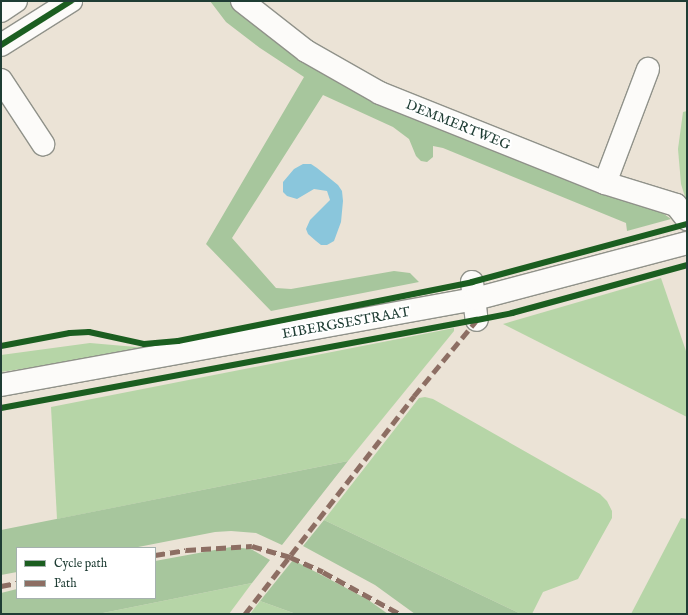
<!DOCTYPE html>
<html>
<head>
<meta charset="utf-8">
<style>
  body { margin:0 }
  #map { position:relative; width:688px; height:615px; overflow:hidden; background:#ebe3d6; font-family:"IM FELL English",serif }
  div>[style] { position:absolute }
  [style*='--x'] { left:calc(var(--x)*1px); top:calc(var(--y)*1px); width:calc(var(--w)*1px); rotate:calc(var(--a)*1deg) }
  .green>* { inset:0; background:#b6d5a7 }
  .forest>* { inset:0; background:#a7c69d }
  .water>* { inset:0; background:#8ac6dc }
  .roads { filter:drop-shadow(1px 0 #90928a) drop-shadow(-1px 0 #90928a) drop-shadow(0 1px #90928a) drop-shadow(0 -1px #90928a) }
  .minor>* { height:22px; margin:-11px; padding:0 11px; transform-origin:11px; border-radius:11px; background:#fcfbf9 }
  .major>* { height:22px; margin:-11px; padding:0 11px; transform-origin:11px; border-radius:11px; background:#fcfbf9 }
  .quiet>* { height:5px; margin-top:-2.5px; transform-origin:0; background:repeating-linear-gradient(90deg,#8d6e63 0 10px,transparent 0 15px) }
  .cycleway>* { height:6px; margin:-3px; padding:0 3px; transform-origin:3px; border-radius:3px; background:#1b5e20 }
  span { translate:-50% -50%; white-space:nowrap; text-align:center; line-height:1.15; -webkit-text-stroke:4px #fff; paint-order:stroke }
  .street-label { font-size:14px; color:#1f3d34 }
  .frame { position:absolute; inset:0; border:2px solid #1f3d34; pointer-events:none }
  .legend { position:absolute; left:16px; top:547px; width:140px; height:52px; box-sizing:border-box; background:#fff; border:1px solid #a5b1ae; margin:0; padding:5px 7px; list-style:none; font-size:12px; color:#1f3d34 }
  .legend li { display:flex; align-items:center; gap:8px; height:20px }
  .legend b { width:20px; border:1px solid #a5b1ae }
</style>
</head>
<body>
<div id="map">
  <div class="green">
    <div style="clip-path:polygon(687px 111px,687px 203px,681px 184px,678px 149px,683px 112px)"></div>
    <div style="clip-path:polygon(661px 278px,687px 354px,687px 417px,503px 324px)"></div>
    <div style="clip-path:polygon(454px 328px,454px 331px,348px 461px,57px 519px,51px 407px)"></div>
    <div style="clip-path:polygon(90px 343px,136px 347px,155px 345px,109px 356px,1px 372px,1px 355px)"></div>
    <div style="clip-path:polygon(425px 397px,433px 399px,600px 494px,607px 501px,612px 511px,612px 518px,578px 579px,543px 592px,532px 614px,521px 614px,324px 520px,419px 398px)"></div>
    <div style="clip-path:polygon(681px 518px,687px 519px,687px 614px,631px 614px)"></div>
    <div style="clip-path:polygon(252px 583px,229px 614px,98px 614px)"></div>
    <div style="clip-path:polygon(260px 601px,296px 614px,250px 614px)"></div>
  </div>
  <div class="forest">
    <div style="clip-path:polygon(210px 1px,235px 1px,503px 150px,664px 214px,671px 219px,627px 231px,626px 223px,443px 148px,433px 146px,433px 157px,427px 162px,421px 161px,416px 156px,409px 139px,393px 127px,323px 95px,232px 238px,276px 288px,291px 289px,394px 271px,410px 273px,419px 282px,271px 311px,206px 244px,304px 77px,260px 48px,226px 22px)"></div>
    <div style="clip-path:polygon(348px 461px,282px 545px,256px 533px,231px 531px,215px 532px,133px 548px,17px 548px,17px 572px,1px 575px,1px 530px)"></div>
    <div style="clip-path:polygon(324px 520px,521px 614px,415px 614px,375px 585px,303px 546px)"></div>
    <div style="clip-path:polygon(231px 547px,251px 549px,270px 560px,252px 583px,98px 614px,1px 614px,1px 593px,17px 589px,17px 598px,155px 598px,155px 561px)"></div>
    <div style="clip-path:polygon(293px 560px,367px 599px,388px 614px,296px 614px,260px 601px)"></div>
  </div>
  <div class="water">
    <div style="clip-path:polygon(303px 164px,311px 164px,317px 168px,338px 185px,342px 191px,343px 201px,341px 222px,334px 241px,327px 245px,321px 245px,316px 241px,308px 234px,306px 229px,310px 220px,330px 200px,327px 191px,314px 189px,297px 199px,287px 196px,283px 192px,283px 182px,294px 169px)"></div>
  </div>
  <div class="roads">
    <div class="minor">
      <div style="--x:242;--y:1;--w:81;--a:38"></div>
      <div style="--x:306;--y:51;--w:85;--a:29.6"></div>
      <div style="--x:380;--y:93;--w:242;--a:21.8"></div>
      <div style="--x:605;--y:183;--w:74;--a:17.2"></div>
      <div style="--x:676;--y:205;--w:18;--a:52"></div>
      <div style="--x:1;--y:45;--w:83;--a:-32.2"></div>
      <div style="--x:1;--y:80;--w:77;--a:56.7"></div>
      <div style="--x:605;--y:183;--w:122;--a:-69.3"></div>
      <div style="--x:472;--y:282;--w:38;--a:83"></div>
    </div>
    <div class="major">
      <div style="--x:1;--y:11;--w:18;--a:-34"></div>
      <div style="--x:1;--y:385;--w:482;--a:-10.3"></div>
      <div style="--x:475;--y:299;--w:219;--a:-14.8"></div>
    </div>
  </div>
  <div class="quiet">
    <div style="--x:155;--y:555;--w:31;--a:-9"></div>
    <div style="--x:186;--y:550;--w:66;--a:-3.5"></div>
    <div style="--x:252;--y:546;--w:40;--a:16"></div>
    <div style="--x:290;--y:557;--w:36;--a:24"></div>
    <div style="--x:323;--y:572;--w:88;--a:28.6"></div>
    <div style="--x:1;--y:586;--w:16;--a:-11"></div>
    <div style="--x:245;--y:614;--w:276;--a:-52.2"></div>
    <div style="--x:414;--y:396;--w:97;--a:-50.4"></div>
  </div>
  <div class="cycleway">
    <div style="--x:1;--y:45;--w:83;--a:-32.2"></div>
    <div style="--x:1;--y:346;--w:70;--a:-10.7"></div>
    <div style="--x:70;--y:333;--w:19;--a:-3"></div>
    <div style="--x:89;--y:332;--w:56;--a:12.3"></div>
    <div style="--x:144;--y:344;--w:34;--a:-5"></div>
    <div style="--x:178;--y:341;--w:300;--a:-11.3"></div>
    <div style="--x:472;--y:282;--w:223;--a:-15.1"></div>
    <div style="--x:1;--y:408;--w:484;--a:-10.5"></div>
    <div style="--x:477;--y:320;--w:36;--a:-11"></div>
    <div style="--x:512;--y:313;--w:181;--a:-15.3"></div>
  </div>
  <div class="street-label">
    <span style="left:458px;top:125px;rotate:22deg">DEMMERTWEG</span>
    <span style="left:346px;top:323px;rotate:-10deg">EIBERGSESTRAAT</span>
  </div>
  <div class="frame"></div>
  <ul class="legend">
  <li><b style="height:5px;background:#1b5e20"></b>Cycle path</li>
  <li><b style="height:5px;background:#8d6e63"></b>Path</li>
  </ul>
</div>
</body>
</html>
